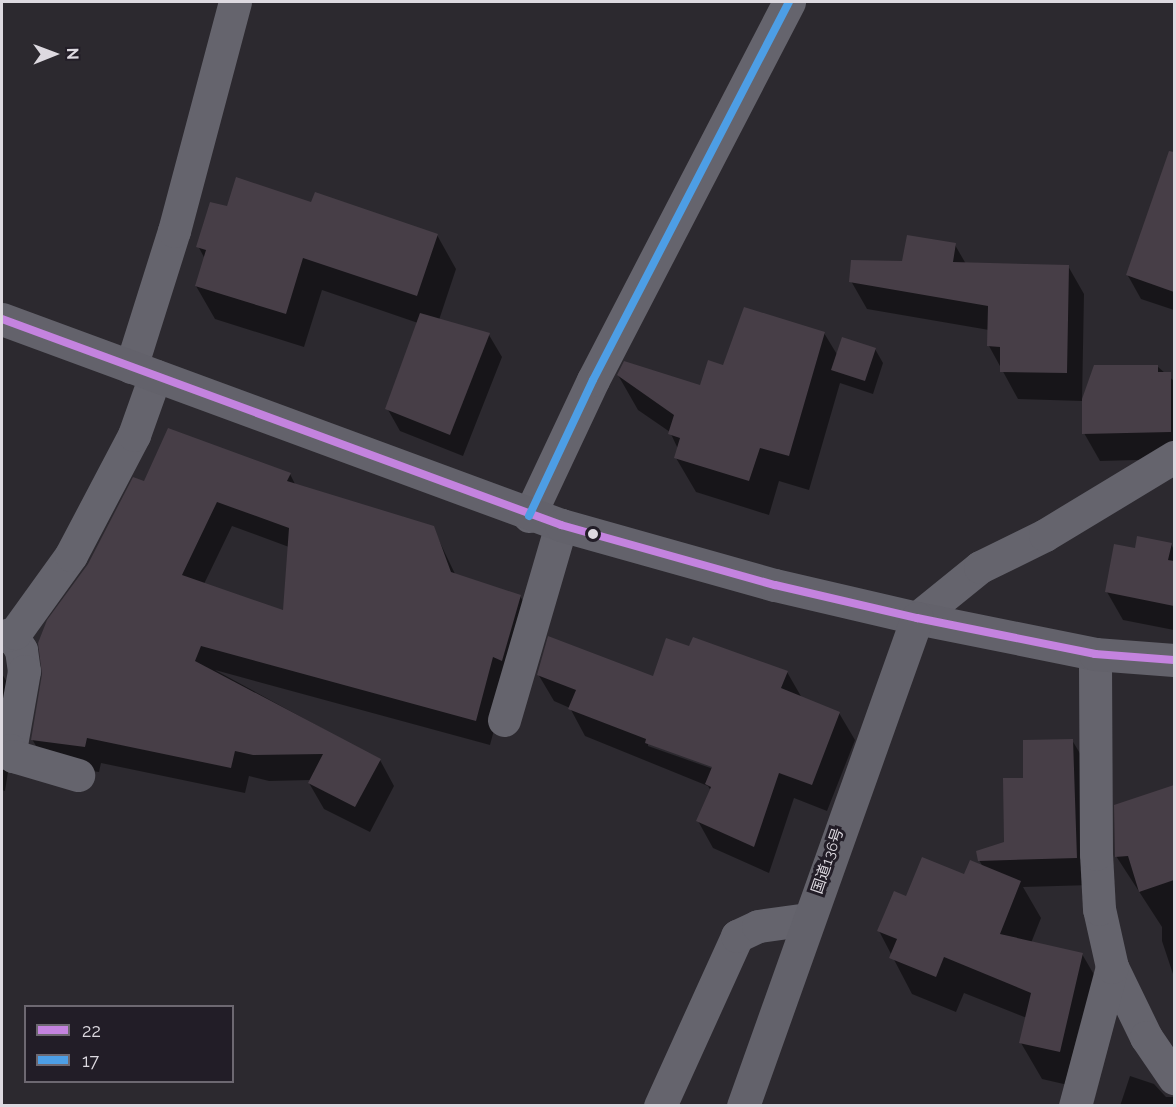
<!DOCTYPE html>
<html>
<head>
<meta charset="utf-8">
<style>
  body { margin:0 }
  #map { position:relative; width:1176px; height:1107px; overflow:hidden; background:#2c292f; font-family:Raleway,"Noto Sans JP",sans-serif }
  div>[style] { position:absolute }
  [style*='--x'] { left:calc(var(--x)*1px); top:calc(var(--y)*1px); width:calc(var(--w)*1px); rotate:calc(var(--a)*1deg) }
  .shadow>* { inset:0; background:#0007 }
  .building>* { inset:0; background:#473e47 }
  .minor>* { height:33px; margin:-16.5px; padding:0 16.5px; transform-origin:16.5px; border-radius:16.5px; background:#65646d }
  .highway>* { height:33px; margin:-16.5px; padding:0 16.5px; transform-origin:16.5px; border-radius:16.5px; background:#63626b }
  .bus-1>* { height:8px; margin:-4px; padding:0 4px; transform-origin:4px; border-radius:4px; background:#c483df }
  .bus-2>* { height:8px; margin:-4px; padding:0 4px; transform-origin:4px; border-radius:4px; background:#4d9ee5 }
  .dots>* { width:16px; height:16px; translate:-50% -50%; box-sizing:border-box; border:3px solid #221d27; border-radius:50% }
  span { translate:-50% -50%; white-space:nowrap; text-align:center; line-height:1.15; -webkit-text-stroke:6px #221d27; paint-order:stroke }
  .street-label { font-size:15px; color:#ddd9e0 }
  .frame { position:absolute; inset:0; border:3px solid #ddd9e0; pointer-events:none }
  .legend { position:absolute; left:24px; top:1005px; width:210px; height:78px; box-sizing:border-box; background:#221d27; border:2px solid #6d6871; margin:0; padding:8px 10px; list-style:none; font-size:18px; color:#ddd9e0 }
  .legend li { display:flex; align-items:center; gap:12px; height:30px }
  .legend b { width:30px; border:2px solid #6d6871 }
  .north { position:absolute; left:24px; top:24px; width:60px; height:60px; -webkit-text-stroke:4px #221d27; paint-order:stroke; rotate:89deg; font-size:16px; font-weight:700; line-height:24px; text-align:center; color:#ddd9e0 }
  .north::after { content:''; display:block; margin:auto; width:21px; height:27px; background:#ddd9e0; clip-path:polygon(50% 0,100% 100%,50% 72%,0 100%) }
</style>
</head>
<body>
<div id="map">
  <div class="shadow">
    <div style="clip-path:polygon(1173px 159px,1174px 159px,1174px 310px,1141px 299px,1127px 274px)"></div>
    <div style="clip-path:polygon(312px 204px,437px 235px,456px 269px,439px 320px,489px 335px,502px 357px,463px 456px,400px 431px,387px 408px,418px 323px,322px 290px,304px 347px,215px 319px,196px 286px,205px 259px,198px 246px,228px 208px)"></div>
    <div style="clip-path:polygon(955px 245px,966px 264px,1068px 266px,1084px 294px,1082px 401px,1018px 399px,989px 346px,989px 330px,867px 309px,851px 281px)"></div>
    <div style="clip-path:polygon(824px 333px,838px 356px,875px 349px,883px 363px,873px 394px,840px 383px,809px 490px,779px 481px,769px 515px,696px 492px,676px 458px,678px 449px,670px 432px,638px 410px,618px 375px,701px 387px,724px 367px)"></div>
    <div style="clip-path:polygon(1157px 366px,1174px 381px,1174px 459px,1100px 461px,1084px 433px)"></div>
    <div style="clip-path:polygon(evenodd,290px 474px,296px 486px,433px 528px,456px 576px,520px 596px,535px 621px,507px 682px,490px 745px,215px 670px,380px 760px,394px 786px,370px 832px,324px 809px,309px 783px,311px 780px,269px 781px,249px 776px,245px 793px,101px 763px,99px 772px,47px 765px,32px 739px,144px 483px,290px 474px,232px 526px,289px 547px,285px 612px,204px 584px,232px 526px)"></div>
    <div style="clip-path:polygon(1171px 544px,1174px 550px,1174px 630px,1123px 620px,1107px 592px,1136px 549px)"></div>
    <div style="clip-path:polygon(evenodd,690px 648px,787px 672px,802px 698px,839px 713px,855px 740px,827px 811px,794px 798px,769px 873px,713px 848px,698px 821px,711px 791px,708px 786px,585px 736px,570px 708px,554px 701px,538px 674px,654px 678px,690px 648px,648px 742px,720px 768px,719px 771px,648px 746px,648px 742px)"></div>
    <div style="clip-path:polygon(2px 674px,19px 701px,5px 791px,2px 790px)"></div>
    <div style="clip-path:polygon(1072px 740px,1088px 767px,1092px 885px,1023px 887px,1041px 918px,1031px 943px,1082px 954px,1103px 990px,1081px 1088px,1042px 1079px,1021px 1043px,1027px 1018px,964px 993px,956px 1012px,912px 994px,879px 931px,907px 897px,983px 867px,979px 860px,1005px 843px,1025px 779px)"></div>
    <div style="clip-path:polygon(1174px 787px,1174px 977px,1162px 941px,1162px 927px,1116px 856px,1116px 806px)"></div>
    <div style="clip-path:polygon(1130px 1076px,1154px 1084px,1166px 1097px,1174px 1097px,1174px 1106px,1120px 1106px)"></div>
  </div>
  <div class="building">
    <div style="clip-path:polygon(1169px 151px,1174px 152px,1174px 292px,1126px 275px)"></div>
    <div style="clip-path:polygon(236px 177px,311px 202px,315px 192px,438px 234px,417px 296px,303px 258px,286px 314px,195px 286px,206px 250px,196px 247px,210px 202px,227px 206px)"></div>
    <div style="clip-path:polygon(907px 235px,956px 243px,953px 262px,1069px 265px,1067px 373px,1000px 372px,1000px 347px,987px 346px,988px 306px,849px 282px,851px 260px,902px 261px)"></div>
    <div style="clip-path:polygon(744px 307px,825px 332px,789px 456px,760px 448px,749px 481px,674px 458px,680px 438px,668px 434px,674px 415px,617px 375px,624px 361px,700px 385px,708px 360px,723px 365px)"></div>
    <div style="clip-path:polygon(420px 313px,490px 333px,450px 435px,385px 409px)"></div>
    <div style="clip-path:polygon(842px 337px,876px 348px,865px 381px,831px 370px)"></div>
    <div style="clip-path:polygon(1094px 365px,1158px 365px,1158px 372px,1171px 372px,1171px 432px,1082px 434px,1082px 399px)"></div>
    <div style="clip-path:polygon(evenodd,168px 428px,291px 473px,287px 481px,434px 526px,451px 572px,521px 595px,502px 661px,493px 657px,476px 721px,201px 646px,195px 661px,381px 759px,355px 807px,308px 783px,323px 754px,253px 755px,235px 751px,231px 768px,87px 738px,85px 747px,31px 740px,42px 674px,38px 643px,47px 620px,88px 564px,133px 477px,144px 481px,168px 428px,217px 502px,289px 528px,283px 610px,182px 575px,217px 502px)"></div>
    <div style="clip-path:polygon(1137px 536px,1172px 543px,1168px 560px,1174px 561px,1174px 606px,1105px 592px,1114px 544px,1135px 548px)"></div>
    <div style="clip-path:polygon(548px 636px,653px 676px,666px 638px,689px 646px,693px 637px,788px 671px,781px 688px,840px 712px,812px 785px,779px 773px,754px 847px,696px 821px,711px 787px,705px 784px,712px 767px,645px 743px,646px 739px,568px 709px,576px 690px,537px 675px)"></div>
    <div style="clip-path:polygon(1073px 739px,1077px 858px,978px 861px,976px 851px,1004px 842px,1003px 778px,1023px 778px,1023px 740px)"></div>
    <div style="clip-path:polygon(1174px 785px,1174px 880px,1139px 892px,1128px 856px,1115px 857px,1114px 805px)"></div>
    <div style="clip-path:polygon(922px 857px,964px 874px,970px 860px,1021px 881px,1000px 934px,1083px 953px,1060px 1052px,1019px 1043px,1031px 993px,944px 957px,936px 977px,889px 958px,897px 939px,877px 931px,894px 891px,906px 896px)"></div>
  </div>
  <div class="minor">
    <div style="--x:131;--y:367;--w:143;--a:-72.5"></div>
    <div style="--x:174;--y:231;--w:237;--a:-75.1"></div>
    <div style="--x:529;--y:516;--w:150;--a:-64.8"></div>
    <div style="--x:593;--y:380;--w:426;--a:-62.6"></div>
    <div style="--x:917;--y:618;--w:81;--a:-39"></div>
    <div style="--x:980;--y:567;--w:72;--a:-26.2"></div>
    <div style="--x:1045;--y:535;--w:151;--a:-31.2"></div>
    <div style="--x:11;--y:634;--w:19;--a:58"></div>
    <div style="--x:21;--y:650;--w:21;--a:82"></div>
    <div style="--x:24;--y:671;--w:80;--a:100"></div>
    <div style="--x:10;--y:750;--w:7;--a:63"></div>
    <div style="--x:13;--y:756;--w:68;--a:16.3"></div>
    <div style="--x:2;--y:636;--w:13;--a:-13"></div>
    <div style="--x:15;--y:633;--w:96;--a:-54.3"></div>
    <div style="--x:71;--y:555;--w:136;--a:-62.3"></div>
    <div style="--x:134;--y:435;--w:63;--a:-70.4"></div>
    <div style="--x:504;--y:720;--w:203;--a:-73.7"></div>
    <div style="--x:1112;--y:967;--w:78;--a:64.1"></div>
    <div style="--x:1146;--y:1037;--w:50;--a:55.7"></div>
    <div style="--x:660;--y:1106;--w:187;--a:-65.6"></div>
    <div style="--x:737;--y:936;--w:23;--a:-25"></div>
    <div style="--x:758;--y:926;--w:50;--a:-8"></div>
    <div style="--x:1075;--y:1106;--w:144;--a:-75.1"></div>
    <div style="--x:1112;--y:967;--w:59;--a:-102.6"></div>
    <div style="--x:1099;--y:909;--w:55;--a:-93.1"></div>
    <div style="--x:1096;--y:854;--w:200;--a:-90.3"></div>
  </div>
  <div class="highway">
    <div style="--x:2;--y:319;--w:596;--a:20.23"></div>
    <div style="--x:561;--y:525;--w:222;--a:15.7"></div>
    <div style="--x:775;--y:585;--w:146;--a:13.1"></div>
    <div style="--x:917;--y:618;--w:182;--a:11.4"></div>
    <div style="--x:1095;--y:654;--w:79;--a:4.3"></div>
    <div style="--x:743;--y:1106;--w:518;--a:-70.38"></div>
  </div>
  <div class="bus-1">
    <div style="--x:2;--y:319;--w:596;--a:20.23"></div>
    <div style="--x:561;--y:525;--w:222;--a:15.7"></div>
    <div style="--x:775;--y:585;--w:146;--a:13.1"></div>
    <div style="--x:917;--y:618;--w:182;--a:11.4"></div>
    <div style="--x:1095;--y:654;--w:79;--a:4.3"></div>
  </div>
  <div class="bus-2">
    <div style="--x:529;--y:516;--w:150;--a:-64.8"></div>
    <div style="--x:593;--y:380;--w:426;--a:-62.6"></div>
  </div>
  <div class="dots">
    <div style="left:593px;top:534px;background:#ddd9e0"></div>
  </div>
  <div class="street-label">
    <span style="left:828px;top:861px;rotate:-71deg">国道136号</span>
  </div>
  <div class="frame"></div>
  <ul class="legend">
  <li><b style="height:8px;background:#c483df"></b>22</li>
  <li><b style="height:8px;background:#4d9ee5"></b>17</li>
  </ul>
  <div class="north">N</div>
</div>
</body>
</html>
